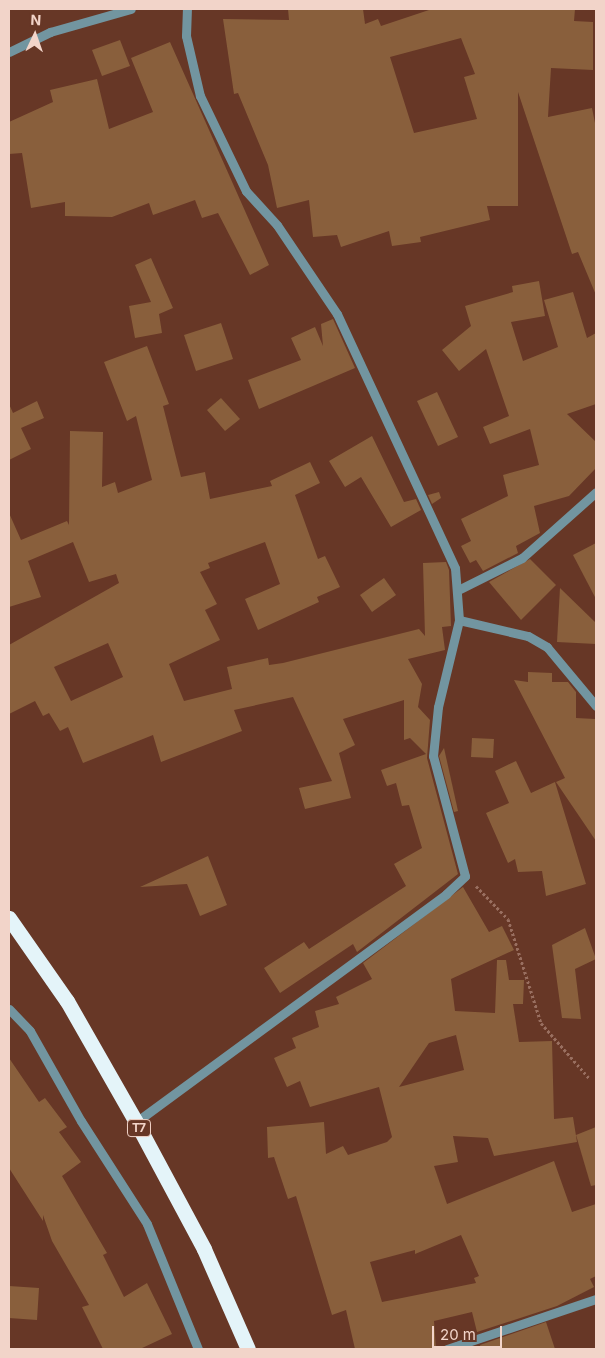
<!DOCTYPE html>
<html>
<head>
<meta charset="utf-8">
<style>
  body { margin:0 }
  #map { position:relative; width:605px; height:1358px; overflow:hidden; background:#673726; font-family:Inter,sans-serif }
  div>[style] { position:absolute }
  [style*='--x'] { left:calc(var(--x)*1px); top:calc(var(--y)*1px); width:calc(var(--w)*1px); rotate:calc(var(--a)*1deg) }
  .building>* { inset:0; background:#895f3c }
  .path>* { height:3px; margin-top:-1.5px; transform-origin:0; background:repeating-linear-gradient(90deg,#996f60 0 2.5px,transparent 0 5px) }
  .minor>* { height:9px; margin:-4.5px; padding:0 4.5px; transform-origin:4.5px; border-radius:4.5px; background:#7295a0 }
  .highway>* { height:15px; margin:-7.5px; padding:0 7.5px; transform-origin:7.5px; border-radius:7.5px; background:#e4f4f9 }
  span { translate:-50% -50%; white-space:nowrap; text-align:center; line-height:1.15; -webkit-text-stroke:4px #673726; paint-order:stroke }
  .shield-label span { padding:1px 4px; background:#673726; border:1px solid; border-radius:4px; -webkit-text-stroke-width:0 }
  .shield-label { font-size:12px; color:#f2d4c9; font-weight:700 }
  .frame { position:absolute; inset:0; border:10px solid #f2d4c9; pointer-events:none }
  .north { position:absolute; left:10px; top:10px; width:50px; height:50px; -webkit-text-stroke:4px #673726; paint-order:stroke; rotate:3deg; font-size:14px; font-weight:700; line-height:20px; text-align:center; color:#f2d4c9 }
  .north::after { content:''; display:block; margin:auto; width:18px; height:22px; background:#f2d4c9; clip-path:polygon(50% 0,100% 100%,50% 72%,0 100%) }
  .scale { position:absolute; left:432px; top:1326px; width:70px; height:22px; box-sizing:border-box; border:2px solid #f2d4c9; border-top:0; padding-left:6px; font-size:15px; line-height:18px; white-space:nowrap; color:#f2d4c9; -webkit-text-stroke:4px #673726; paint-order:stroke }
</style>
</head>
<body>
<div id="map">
  <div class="building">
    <div style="clip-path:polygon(evenodd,288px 9px,363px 9px,365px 24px,378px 19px,381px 26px,432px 9px,575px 9px,574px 21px,593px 22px,593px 70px,551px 68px,548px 117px,592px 108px,596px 128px,596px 295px,578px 252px,572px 254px,518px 92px,518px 206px,487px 206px,490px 220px,420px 237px,421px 242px,392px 246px,389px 231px,341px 247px,337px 235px,313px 237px,309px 200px,277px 208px,268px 165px,238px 93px,234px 94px,223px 19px,289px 20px,288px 9px,461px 38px,475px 74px,464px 77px,477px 119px,414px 133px,390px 57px,461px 38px)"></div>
    <div style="clip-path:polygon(120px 40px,130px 66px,102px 76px,92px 50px)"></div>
    <div style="clip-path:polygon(170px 42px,269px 265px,250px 275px,218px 213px,202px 218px,195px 200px,153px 215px,149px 203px,112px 217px,65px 216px,65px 202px,31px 208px,22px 153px,9px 154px,9px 122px,53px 102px,50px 90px,97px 79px,109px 129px,153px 112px,131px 58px)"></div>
    <div style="clip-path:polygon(151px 258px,173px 308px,159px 314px,162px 333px,135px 338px,129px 306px,151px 302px,135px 265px)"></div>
    <div style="clip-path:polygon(539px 281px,545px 316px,511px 322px,523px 361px,558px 347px,544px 300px,573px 292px,587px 338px,596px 333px,596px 404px,567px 414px,596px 442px,596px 468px,569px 496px,534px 506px,540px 533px,516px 546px,518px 553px,483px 571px,476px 560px,470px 563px,461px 546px,471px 541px,461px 519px,508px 496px,503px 475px,539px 465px,530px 429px,490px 444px,483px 427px,509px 416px,486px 349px,459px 371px,442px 350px,471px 326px,465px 306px,513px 292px,512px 286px)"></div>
    <div style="clip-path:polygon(333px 319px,355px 368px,259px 409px,248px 380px,301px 360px,291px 338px,315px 327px,323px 346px,321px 324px)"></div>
    <div style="clip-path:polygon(221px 323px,233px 359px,196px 371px,184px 335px)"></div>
    <div style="clip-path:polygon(evenodd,147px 346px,169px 404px,163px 406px,181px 477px,205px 472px,210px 499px,272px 486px,270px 481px,310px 462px,320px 483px,295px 495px,318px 559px,325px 556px,340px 587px,317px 597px,319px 602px,258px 630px,245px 599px,280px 584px,265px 542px,208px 563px,210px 568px,200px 572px,217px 604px,205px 610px,220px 640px,169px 664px,184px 701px,232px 689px,227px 667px,268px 658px,269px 665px,283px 663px,419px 629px,425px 636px,423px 563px,446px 562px,449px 570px,451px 626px,442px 627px,445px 650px,408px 659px,422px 684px,418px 707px,430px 720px,427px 758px,458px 874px,357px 952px,353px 944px,280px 993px,264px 968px,304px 942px,309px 949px,406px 886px,394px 864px,422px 848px,409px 805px,402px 806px,396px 783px,387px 786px,381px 770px,426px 754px,410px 738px,404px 740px,404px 700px,343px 719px,355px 745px,339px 753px,351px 798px,305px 809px,299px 788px,332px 781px,293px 697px,234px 710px,242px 731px,161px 762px,153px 735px,83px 763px,68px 727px,60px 731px,49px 713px,43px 716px,35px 701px,9px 714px,9px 645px,119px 583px,116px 574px,89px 582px,73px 542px,28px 561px,41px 597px,9px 607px,9px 513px,21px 540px,67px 521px,69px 525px,70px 431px,103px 432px,102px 487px,115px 482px,118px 493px,152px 480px,136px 416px,127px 421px,104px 362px,147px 346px,108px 643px,123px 677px,71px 701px,54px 667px,108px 643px)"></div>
    <div style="clip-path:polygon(437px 392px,458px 437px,438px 446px,417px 401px)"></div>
    <div style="clip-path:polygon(221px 398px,240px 419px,225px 431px,207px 410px)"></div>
    <div style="clip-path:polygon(37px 401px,44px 418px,21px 428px,31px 449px,9px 460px,9px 404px,13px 413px)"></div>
    <div style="clip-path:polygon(372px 436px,404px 502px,416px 499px,421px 510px,391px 527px,361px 477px,345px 487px,329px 461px)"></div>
    <div style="clip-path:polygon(439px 492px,441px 498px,432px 504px,428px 495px)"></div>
    <div style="clip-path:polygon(596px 543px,596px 599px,573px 555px)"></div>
    <div style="clip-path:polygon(530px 559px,556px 585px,521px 620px,489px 582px)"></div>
    <div style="clip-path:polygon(384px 578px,396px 595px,372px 612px,360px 595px)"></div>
    <div style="clip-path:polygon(560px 588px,596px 623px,596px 644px,557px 642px)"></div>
    <div style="clip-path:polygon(528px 672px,552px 673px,552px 682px,568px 682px,576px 692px,576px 718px,595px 719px,596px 841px,556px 782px,565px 778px,514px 680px,528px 682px)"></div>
    <div style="clip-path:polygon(472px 738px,494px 739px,493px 758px,471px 757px)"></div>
    <div style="clip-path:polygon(444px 748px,458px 811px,454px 812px,439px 756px)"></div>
    <div style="clip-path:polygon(516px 761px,531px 793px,555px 782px,586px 884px,546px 896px,542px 871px,518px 872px,515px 859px,508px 863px,486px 813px,509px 803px,495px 771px)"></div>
    <div style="clip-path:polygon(208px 856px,227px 905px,200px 916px,187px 884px,140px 887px)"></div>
    <div style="clip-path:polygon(evenodd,463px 887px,489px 932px,502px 926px,514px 950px,451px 979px,455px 1011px,495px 1013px,497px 960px,506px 960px,509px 980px,524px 980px,523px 1004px,513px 1004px,519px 1042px,552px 1041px,554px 1119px,573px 1117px,577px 1142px,494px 1156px,488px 1138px,453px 1136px,458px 1162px,434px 1166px,447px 1204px,554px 1161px,572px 1212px,596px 1204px,596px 1276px,590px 1279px,594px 1287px,557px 1306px,477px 1332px,472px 1312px,434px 1321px,436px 1349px,355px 1349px,346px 1310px,332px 1315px,296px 1196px,288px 1199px,274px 1157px,268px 1158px,267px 1127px,324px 1122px,326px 1154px,343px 1146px,348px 1155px,387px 1142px,392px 1137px,379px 1087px,310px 1107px,300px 1081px,287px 1087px,274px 1058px,296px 1048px,292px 1038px,319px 1027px,315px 1011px,339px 1004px,336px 997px,372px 979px,363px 963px,463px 887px,456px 1035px,464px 1070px,399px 1087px,429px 1043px,456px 1035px,463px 887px,461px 1235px,479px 1276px,474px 1278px,476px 1283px,382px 1302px,370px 1262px,415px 1250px,415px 1254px,461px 1235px)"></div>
    <div style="clip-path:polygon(585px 928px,596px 959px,575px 969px,581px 1019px,562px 1018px,552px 945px)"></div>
    <div style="clip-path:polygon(9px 1058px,39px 1102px,45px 1098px,67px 1127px,59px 1132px,81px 1162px,62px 1176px,107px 1253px,103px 1255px,124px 1297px,147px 1283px,172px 1334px,140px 1349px,103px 1349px,82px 1307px,89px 1305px,52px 1241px,43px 1215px,43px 1221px,9px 1168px)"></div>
    <div style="clip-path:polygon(596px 1127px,596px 1185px,591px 1186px,576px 1135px)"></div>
    <div style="clip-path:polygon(9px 1286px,39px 1288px,37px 1320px,9px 1318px)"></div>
    <div style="clip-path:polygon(546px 1322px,555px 1349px,481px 1349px,480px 1345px)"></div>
  </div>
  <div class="path">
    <div style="--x:476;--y:886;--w:46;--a:45.9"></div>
    <div style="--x:508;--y:919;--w:109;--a:72.4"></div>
    <div style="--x:541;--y:1023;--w:73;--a:48.9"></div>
  </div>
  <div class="minor">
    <div style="--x:9;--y:52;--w:46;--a:-26"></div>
    <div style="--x:50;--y:32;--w:84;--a:-15.9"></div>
    <div style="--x:460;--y:589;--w:69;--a:-26.6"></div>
    <div style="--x:522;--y:558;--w:99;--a:-41.7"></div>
    <div style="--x:459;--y:620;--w:71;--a:13.1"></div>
    <div style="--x:528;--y:636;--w:22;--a:30"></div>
    <div style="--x:547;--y:647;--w:77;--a:50.3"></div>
    <div style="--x:9;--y:1009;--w:30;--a:46"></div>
    <div style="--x:30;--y:1031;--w:103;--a:60.5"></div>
    <div style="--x:81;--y:1121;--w:122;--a:57.3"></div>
    <div style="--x:147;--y:1224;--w:135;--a:67.8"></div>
    <div style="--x:136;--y:1122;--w:385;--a:-36.3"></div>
    <div style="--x:446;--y:894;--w:26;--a:-43"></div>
    <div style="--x:465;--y:876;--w:124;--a:-104.9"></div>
    <div style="--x:433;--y:756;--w:49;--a:-84.2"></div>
    <div style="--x:438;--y:707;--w:89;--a:-76.4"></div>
    <div style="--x:459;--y:620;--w:52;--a:-94.4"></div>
    <div style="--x:455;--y:568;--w:280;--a:-114.9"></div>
    <div style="--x:337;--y:314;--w:107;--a:-124"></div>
    <div style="--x:277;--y:225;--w:46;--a:-132.4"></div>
    <div style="--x:246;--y:191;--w:106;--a:-115.8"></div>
    <div style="--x:200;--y:96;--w:62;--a:-103.1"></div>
    <div style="--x:186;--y:36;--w:27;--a:-88"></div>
    <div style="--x:447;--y:1349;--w:157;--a:-18.6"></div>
  </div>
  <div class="highway">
    <div style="--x:9;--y:918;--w:101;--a:55.1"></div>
    <div style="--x:67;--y:1001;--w:139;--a:60.3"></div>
    <div style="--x:136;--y:1122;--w:144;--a:61.8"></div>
    <div style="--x:204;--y:1249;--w:109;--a:66.3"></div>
  </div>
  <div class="shield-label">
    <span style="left:139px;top:1128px">T7</span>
  </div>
  <div class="frame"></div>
  <div class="north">N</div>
  <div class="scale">20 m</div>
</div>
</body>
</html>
